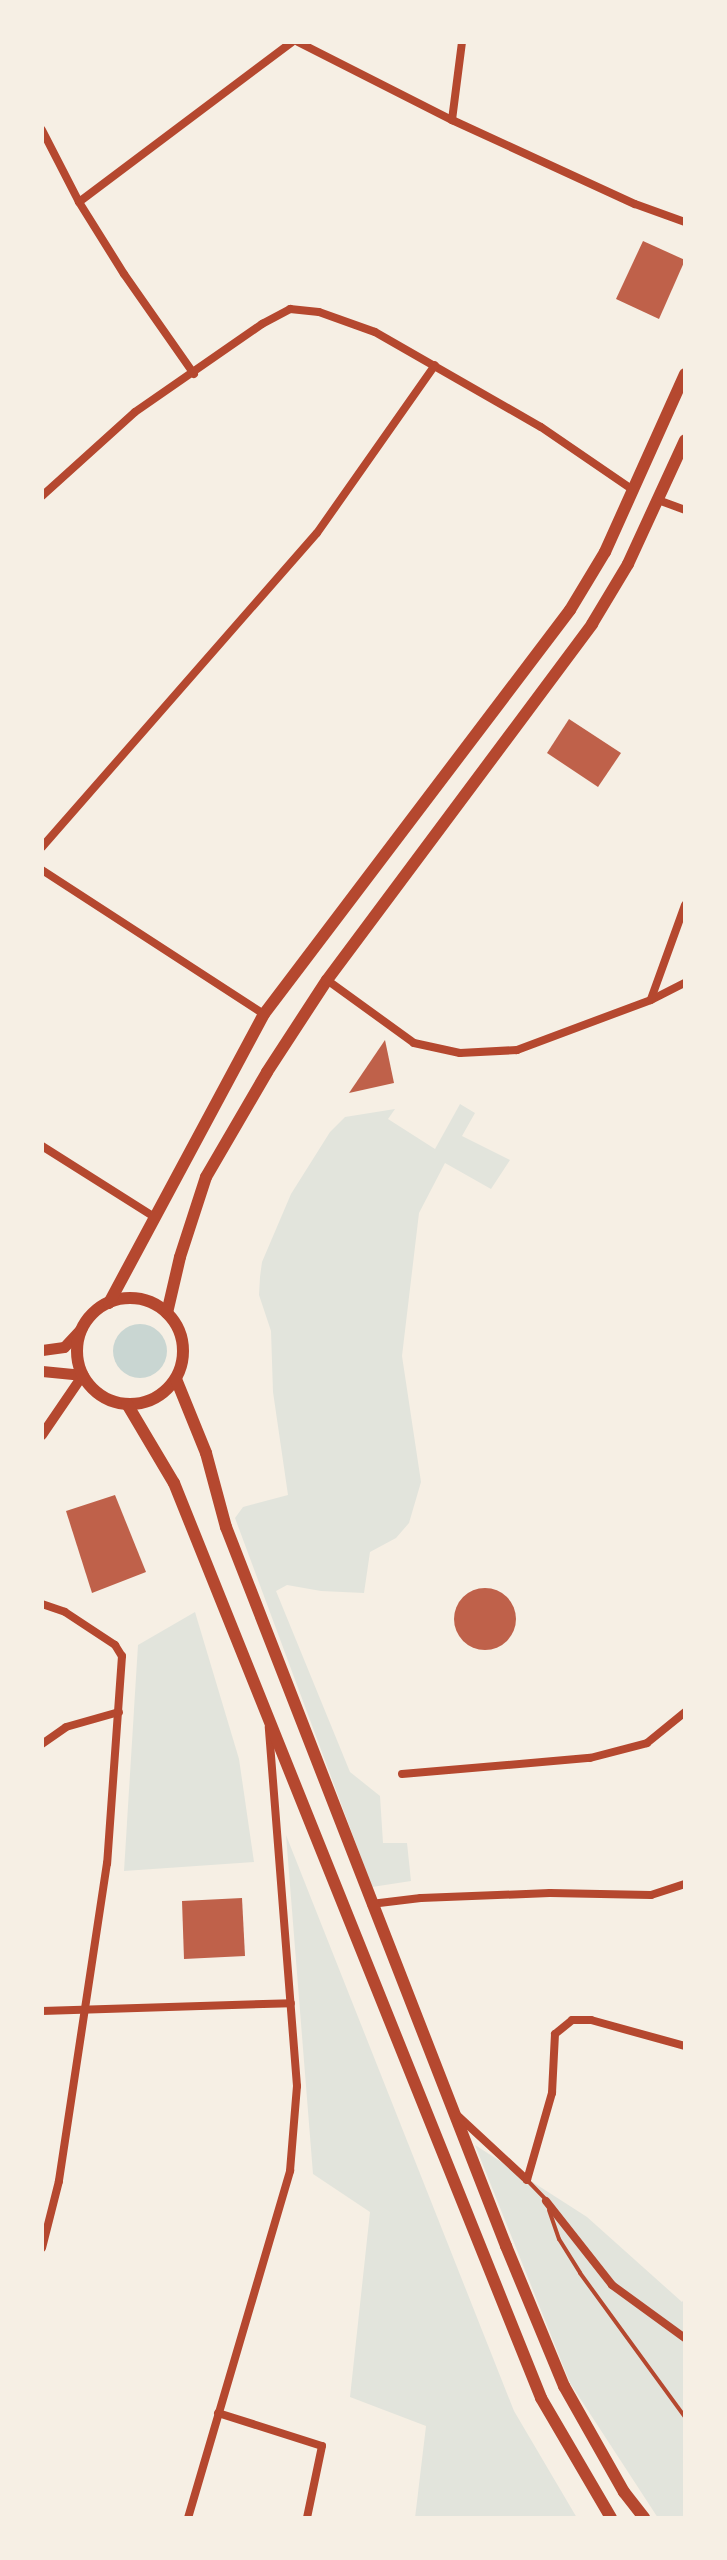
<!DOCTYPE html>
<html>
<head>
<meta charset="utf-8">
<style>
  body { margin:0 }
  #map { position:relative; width:727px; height:2560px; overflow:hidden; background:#f6efe4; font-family:Literata,serif }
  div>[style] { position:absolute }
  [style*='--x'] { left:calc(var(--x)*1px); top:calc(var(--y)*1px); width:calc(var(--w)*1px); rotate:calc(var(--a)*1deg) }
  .green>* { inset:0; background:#e2e4dc }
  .water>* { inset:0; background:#c9d6d2 }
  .round { border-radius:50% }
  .building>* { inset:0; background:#bf614a }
  .service>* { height:4px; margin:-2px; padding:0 2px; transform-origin:2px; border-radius:2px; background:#b5482f }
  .minor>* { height:8px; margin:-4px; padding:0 4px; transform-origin:4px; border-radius:4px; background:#b5482f }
  .tertiary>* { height:10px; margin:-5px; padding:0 5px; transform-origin:5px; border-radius:5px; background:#b5482f }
  .secondary>* { height:11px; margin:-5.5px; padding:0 5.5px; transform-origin:5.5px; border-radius:5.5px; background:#b5482f }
  .primary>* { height:12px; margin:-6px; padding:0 6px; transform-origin:6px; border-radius:6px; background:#b5482f }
  .primary>.ring { margin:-6px; padding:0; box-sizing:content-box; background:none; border:12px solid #b5482f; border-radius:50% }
  span { translate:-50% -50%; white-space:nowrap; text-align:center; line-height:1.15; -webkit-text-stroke:6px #f6efe4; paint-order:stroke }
  .frame { position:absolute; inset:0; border:44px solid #f6efe4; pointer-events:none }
</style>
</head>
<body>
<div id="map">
  <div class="green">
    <div style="clip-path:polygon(460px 1104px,475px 1113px,462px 1136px,510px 1160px,491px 1189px,445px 1163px,419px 1213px,402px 1356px,421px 1482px,409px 1523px,396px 1538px,370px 1552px,364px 1593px,321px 1591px,287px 1585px,276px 1591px,350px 1772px,380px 1796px,383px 1843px,407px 1843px,411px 1881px,372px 1887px,235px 1518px,243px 1507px,288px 1495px,273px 1392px,271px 1331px,259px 1295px,260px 1277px,262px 1262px,291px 1194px,330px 1132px,345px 1117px,395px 1109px,388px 1119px,435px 1149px)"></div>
    <div style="clip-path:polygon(195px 1612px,239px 1759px,254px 1862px,124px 1871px,138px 1645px)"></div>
    <div style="clip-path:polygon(286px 1835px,514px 2411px,577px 2518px,415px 2518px,426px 2426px,350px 2397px,370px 2212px,313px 2174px)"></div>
    <div style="clip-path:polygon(475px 2145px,587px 2217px,682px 2302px,685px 2298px,685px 2518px,658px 2518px,570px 2383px)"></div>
  </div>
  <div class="water">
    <div class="round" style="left:113px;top:1324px;width:54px;height:54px"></div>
  </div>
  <div class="building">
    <div style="clip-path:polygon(643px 241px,685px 260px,659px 319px,616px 299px)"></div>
    <div style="clip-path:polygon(569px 719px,621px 753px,598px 787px,547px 753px)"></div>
    <div style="clip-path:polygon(385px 1040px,394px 1083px,349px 1093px)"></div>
    <div style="clip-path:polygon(115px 1495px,146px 1572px,92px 1593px,66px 1511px)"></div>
    <div class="round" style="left:454px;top:1588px;width:62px;height:62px"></div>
    <div style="clip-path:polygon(242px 1898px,245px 1956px,184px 1959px,182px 1901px)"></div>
  </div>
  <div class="service">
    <div style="--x:528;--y:2181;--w:28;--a:46"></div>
    <div style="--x:549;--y:2210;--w:31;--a:71"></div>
    <div style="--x:559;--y:2239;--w:40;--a:58"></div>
    <div style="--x:580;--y:2273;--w:178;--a:53.9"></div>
  </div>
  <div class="minor">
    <div style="--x:298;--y:42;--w:173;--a:26.9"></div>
    <div style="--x:452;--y:120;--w:201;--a:24.7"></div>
    <div style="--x:635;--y:204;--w:53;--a:19.8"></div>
    <div style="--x:452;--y:120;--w:79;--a:-82.7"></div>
    <div style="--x:42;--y:130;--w:81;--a:62.8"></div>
    <div style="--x:79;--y:202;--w:85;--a:58"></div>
    <div style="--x:124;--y:274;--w:122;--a:55"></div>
    <div style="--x:79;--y:202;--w:266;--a:-36.9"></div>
    <div style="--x:42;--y:496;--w:125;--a:-42.1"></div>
    <div style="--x:135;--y:412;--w:155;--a:-34.7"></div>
    <div style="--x:262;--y:324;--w:32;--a:-28"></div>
    <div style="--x:290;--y:309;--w:29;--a:6"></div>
    <div style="--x:319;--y:312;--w:59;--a:19.7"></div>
    <div style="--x:375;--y:332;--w:191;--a:29.8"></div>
    <div style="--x:541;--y:427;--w:112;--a:34.4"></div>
    <div style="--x:658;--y:500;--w:29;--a:20"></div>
    <div style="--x:42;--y:847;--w:417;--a:-48.8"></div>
    <div style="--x:317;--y:533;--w:205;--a:-54.9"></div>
    <div style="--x:42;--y:870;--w:265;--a:33"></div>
    <div style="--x:327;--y:980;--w:107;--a:35.9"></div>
    <div style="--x:414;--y:1043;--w:47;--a:12.3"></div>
    <div style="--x:460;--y:1053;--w:57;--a:-3"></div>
    <div style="--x:517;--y:1050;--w:143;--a:-20.5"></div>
    <div style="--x:651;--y:1000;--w:38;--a:-27"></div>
    <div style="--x:651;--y:999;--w:100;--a:-70.1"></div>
    <div style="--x:42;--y:1146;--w:135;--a:32.3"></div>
    <div style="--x:42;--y:1604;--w:24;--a:19"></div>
    <div style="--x:65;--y:1612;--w:60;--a:33.4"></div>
    <div style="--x:115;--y:1645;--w:13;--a:58"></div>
    <div style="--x:122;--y:1656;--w:208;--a:94.1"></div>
    <div style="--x:107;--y:1863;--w:322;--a:98.6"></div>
    <div style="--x:59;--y:2181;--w:69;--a:104.2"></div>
    <div style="--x:42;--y:1744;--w:29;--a:-35"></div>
    <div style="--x:66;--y:1727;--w:55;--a:-15.8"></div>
    <div style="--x:402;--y:1774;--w:189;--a:-4.9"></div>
    <div style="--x:590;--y:1758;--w:59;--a:-14.7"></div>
    <div style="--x:647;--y:1743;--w:49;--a:-39.2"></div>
    <div style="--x:371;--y:1904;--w:50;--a:-6.8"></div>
    <div style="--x:421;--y:1898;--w:129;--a:-2.2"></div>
    <div style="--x:550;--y:1893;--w:101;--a:1.1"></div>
    <div style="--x:651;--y:1895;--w:36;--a:-18"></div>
    <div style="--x:42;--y:2011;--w:249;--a:-1.8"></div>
    <div style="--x:458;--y:2116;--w:94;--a:42.8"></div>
    <div style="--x:527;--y:2180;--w:91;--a:-74"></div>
    <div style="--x:552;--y:2093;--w:59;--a:-87.1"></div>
    <div style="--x:555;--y:2034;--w:22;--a:-39"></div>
    <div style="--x:572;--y:2020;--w:19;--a:0"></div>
    <div style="--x:591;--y:2020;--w:98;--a:15.5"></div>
    <div style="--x:546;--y:2201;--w:107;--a:51.8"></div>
    <div style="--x:612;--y:2285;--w:90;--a:36"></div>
    <div style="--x:218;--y:2413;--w:109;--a:17.6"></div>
    <div style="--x:322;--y:2446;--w:74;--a:101.8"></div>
    <div style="--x:188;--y:2518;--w:362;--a:-73.6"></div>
    <div style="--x:290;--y:2171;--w:85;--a:-85.3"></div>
    <div style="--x:297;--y:2086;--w:360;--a:-94.5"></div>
  </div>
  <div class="tertiary">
    <div style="--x:42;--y:1435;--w:73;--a:-55.7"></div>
  </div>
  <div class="secondary">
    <div style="--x:42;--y:1350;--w:22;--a:-8"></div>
    <div style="--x:64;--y:1347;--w:26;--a:-47"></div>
    <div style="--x:42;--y:1371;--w:41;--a:5.6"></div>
  </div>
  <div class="primary">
    <div class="ring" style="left:77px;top:1298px;width:94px;height:94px"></div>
    <div style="--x:109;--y:1303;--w:328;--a:-61.8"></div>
    <div style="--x:264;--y:1014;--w:507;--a:-52.86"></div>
    <div style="--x:570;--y:610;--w:68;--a:-58.9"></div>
    <div style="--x:605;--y:552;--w:195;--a:-65.8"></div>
    <div style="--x:167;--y:1313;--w:57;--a:-76.9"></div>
    <div style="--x:180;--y:1257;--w:84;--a:-72"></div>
    <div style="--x:206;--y:1177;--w:121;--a:-59.8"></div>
    <div style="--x:267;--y:1072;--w:110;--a:-56.9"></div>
    <div style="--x:327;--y:980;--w:444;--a:-53.3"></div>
    <div style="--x:592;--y:624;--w:70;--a:-59"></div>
    <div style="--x:628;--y:564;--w:136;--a:-65.3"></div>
    <div style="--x:176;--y:1379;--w:80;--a:67.9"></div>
    <div style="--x:206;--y:1453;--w:77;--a:74.9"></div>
    <div style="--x:226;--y:1527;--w:772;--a:68.72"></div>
    <div style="--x:506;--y:2246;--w:152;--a:67.5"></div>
    <div style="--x:564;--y:2386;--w:122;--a:60.5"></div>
    <div style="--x:624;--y:2492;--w:33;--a:52"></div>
    <div style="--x:127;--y:1404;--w:92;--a:59.3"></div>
    <div style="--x:174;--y:1483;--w:986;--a:68.14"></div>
    <div style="--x:541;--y:2398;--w:139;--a:59.7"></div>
  </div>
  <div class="frame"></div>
</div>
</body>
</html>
